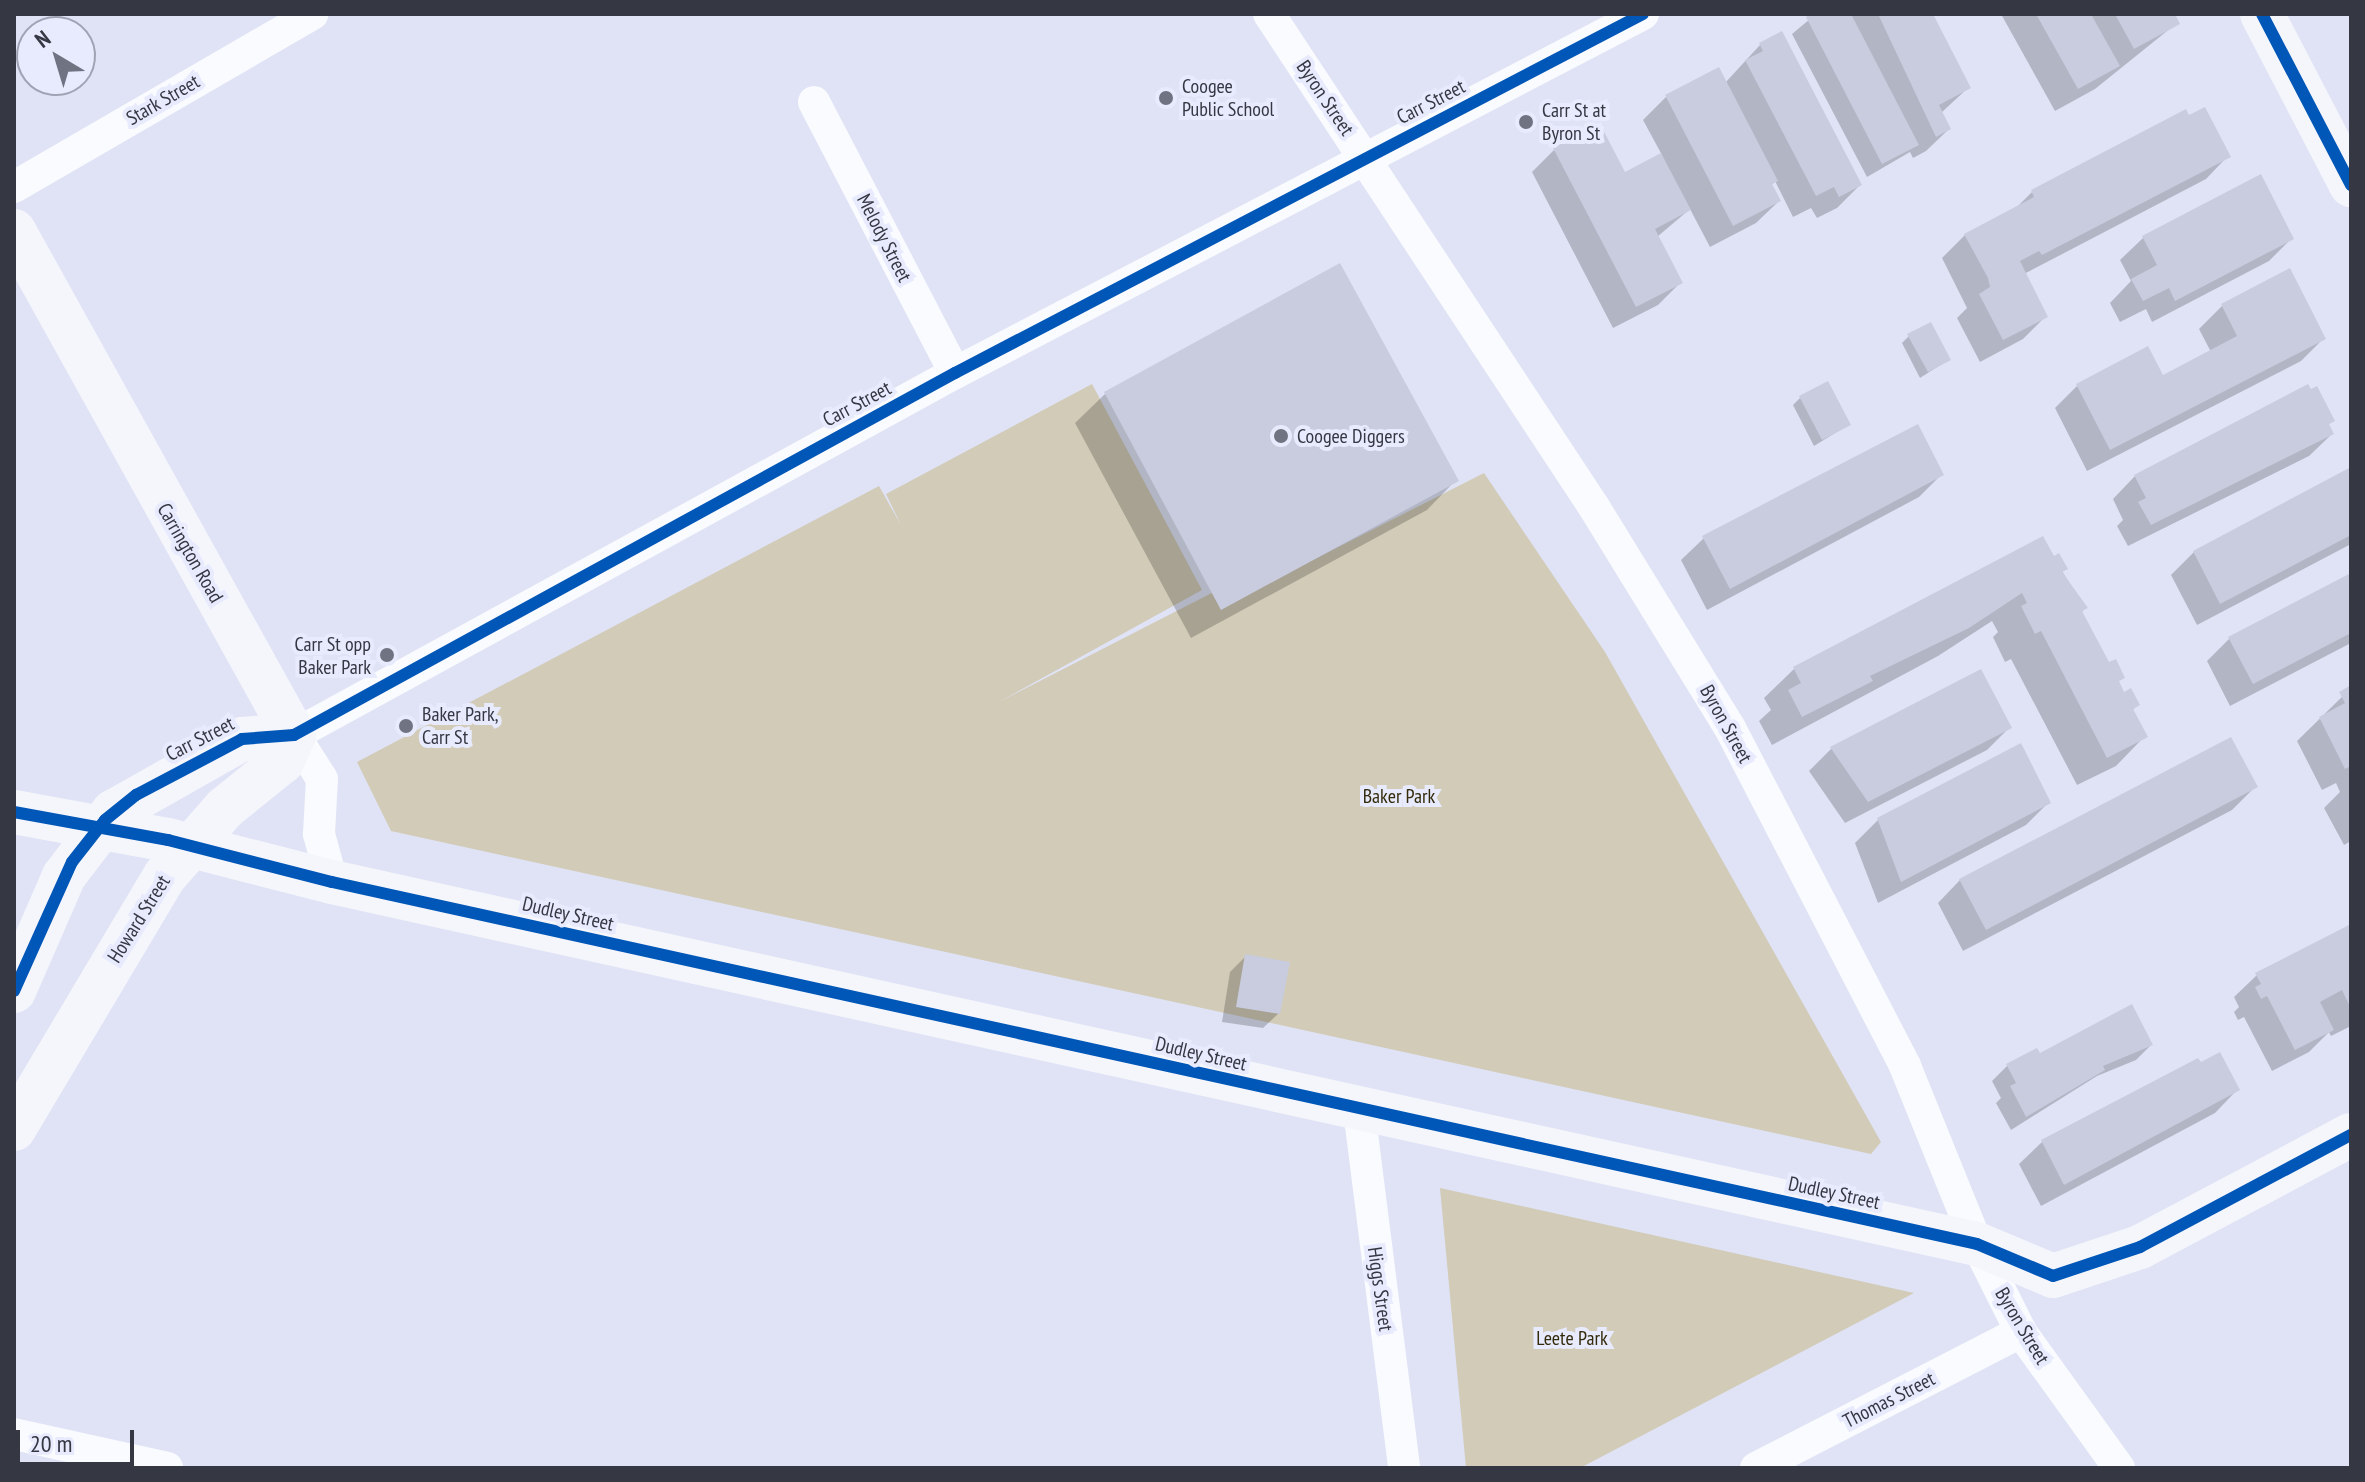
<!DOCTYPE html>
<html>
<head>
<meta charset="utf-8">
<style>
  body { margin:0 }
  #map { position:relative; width:2365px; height:1482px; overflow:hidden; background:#dfe3f5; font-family:"PT Sans Narrow",sans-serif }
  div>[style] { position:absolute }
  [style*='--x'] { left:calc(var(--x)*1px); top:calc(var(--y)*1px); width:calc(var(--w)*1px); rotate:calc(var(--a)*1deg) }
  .green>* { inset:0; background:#d2cbb8 }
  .shadow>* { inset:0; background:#0003 }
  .building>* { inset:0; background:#c8ccde }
  .street>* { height:32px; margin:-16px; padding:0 16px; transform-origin:16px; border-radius:16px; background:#fafbfe }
  .secondary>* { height:44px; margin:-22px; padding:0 22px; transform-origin:22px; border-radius:22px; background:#f5f6fb }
  .cycleway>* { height:12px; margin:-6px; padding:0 6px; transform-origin:6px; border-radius:6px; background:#0057b8 }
  .dots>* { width:22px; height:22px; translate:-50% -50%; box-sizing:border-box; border:4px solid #e8ebfe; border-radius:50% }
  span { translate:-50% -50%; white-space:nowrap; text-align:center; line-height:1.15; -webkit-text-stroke:8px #e8ebfe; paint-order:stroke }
  .poi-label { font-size:20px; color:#353743 }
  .left { translate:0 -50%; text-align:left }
  .right { translate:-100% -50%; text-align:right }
  .street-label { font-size:20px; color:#353743 }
  .park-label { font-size:20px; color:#342b0b }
  .frame { position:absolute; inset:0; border:16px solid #353743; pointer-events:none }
  .north { position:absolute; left:16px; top:16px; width:80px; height:80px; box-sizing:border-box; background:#e8ebfe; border:2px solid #a0a3b3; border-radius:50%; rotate:322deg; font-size:22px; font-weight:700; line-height:32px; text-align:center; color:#353743 }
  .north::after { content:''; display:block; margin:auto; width:28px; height:36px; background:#707381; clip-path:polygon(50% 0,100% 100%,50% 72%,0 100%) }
  .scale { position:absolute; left:16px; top:1430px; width:118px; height:36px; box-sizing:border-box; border:4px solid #353743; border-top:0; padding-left:10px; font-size:24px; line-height:28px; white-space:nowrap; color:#353743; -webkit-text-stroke:6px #e8ebfe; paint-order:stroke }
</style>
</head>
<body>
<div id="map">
  <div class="green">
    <div style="clip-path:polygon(1092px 384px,1202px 590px,999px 702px,1241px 578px,1254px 590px,1484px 473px,1605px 652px,1881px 1142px,1871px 1154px,391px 831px,357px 762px,879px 486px,901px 525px,886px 494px)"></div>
    <div style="clip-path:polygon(1440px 1188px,1914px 1293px,1580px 1468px,1466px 1468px)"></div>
  </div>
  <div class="shadow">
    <div style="clip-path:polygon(1816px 14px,1929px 14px,1969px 87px,1941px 113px,1949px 129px,1926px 151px,1913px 158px,1910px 152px,1867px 177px,1792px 34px)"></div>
    <div style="clip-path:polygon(2001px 14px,2172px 14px,2177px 23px,2095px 89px,2055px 111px)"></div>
    <div style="clip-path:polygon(1781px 33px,1860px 185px,1837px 208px,1817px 218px,1811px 208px,1793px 217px,1775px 181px,1771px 186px,1779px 201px,1756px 223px,1710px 247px,1690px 209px,1657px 237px,1681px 282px,1658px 305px,1613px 328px,1532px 172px,1554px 150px,1624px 175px,1662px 155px,1643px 120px,1666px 97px,1718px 70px,1725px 83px,1760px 45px)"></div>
    <div style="clip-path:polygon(2228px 156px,2206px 179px,2024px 274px,2046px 316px,2023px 339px,1980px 362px,1957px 318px,1967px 308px,1942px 258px,1965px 235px,2015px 209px,2032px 192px)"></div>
    <div style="clip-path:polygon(2260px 177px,2291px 239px,2269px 261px,2152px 322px,2146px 309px,2120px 322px,2110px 303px,2131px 281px,2120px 260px,2143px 238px)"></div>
    <div style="clip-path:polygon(1340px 266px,1456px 480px,1427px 510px,1191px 638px,1075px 423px,1105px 394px)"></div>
    <div style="clip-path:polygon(2289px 271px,2324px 338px,2301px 361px,2087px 471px,2055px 408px,2077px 386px,2162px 377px,2211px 352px,2199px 329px,2222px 306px)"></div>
    <div style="clip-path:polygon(1909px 336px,1948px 360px,1920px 378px,1902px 343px)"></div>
    <div style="clip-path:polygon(1800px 398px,1848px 425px,1814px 446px,1793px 405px)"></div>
    <div style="clip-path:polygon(2333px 420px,2328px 425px,2332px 434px,2309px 456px,2128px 546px,2117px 526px,2123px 520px,2113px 499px,2135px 476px)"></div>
    <div style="clip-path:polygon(2351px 470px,2351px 544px,2197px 625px,2171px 575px,2194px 552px)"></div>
    <div style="clip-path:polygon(1942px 474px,1919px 497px,1707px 610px,1681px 560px,1704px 538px)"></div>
    <div style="clip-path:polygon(2042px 539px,2085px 608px,2081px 613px,2123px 694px,2137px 705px,2132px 711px,2145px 736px,2116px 766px,2077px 785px,2011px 659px,2005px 662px,1993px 637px,1998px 632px,1992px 621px,1938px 656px,1772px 745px,1759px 721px,1771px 710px,1764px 698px,1794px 669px)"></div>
    <div style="clip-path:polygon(2351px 575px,2351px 643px,2230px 706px,2207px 661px,2229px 639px)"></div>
    <div style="clip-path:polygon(2351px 688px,2351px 841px,2344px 845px,2324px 808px,2340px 792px,2336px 783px,2322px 790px,2297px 741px)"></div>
    <div style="clip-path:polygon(2009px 728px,1987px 750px,1845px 823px,1809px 771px,1832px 748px)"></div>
    <div style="clip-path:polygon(2255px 787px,2232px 810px,1963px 951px,1938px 903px,1960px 880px)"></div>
    <div style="clip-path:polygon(2049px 802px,2026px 825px,1878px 903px,1855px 843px,1878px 820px)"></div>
    <div style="clip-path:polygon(2351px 926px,2351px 1026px,2331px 1036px,2329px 1032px,2309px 1052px,2272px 1071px,2244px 1017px,2238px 1020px,2234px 1012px,2239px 1007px,2234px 997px,2257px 975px)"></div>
    <div style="clip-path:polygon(1246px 956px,1279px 1013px,1263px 1028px,1222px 1022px,1230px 972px)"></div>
    <div style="clip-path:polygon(2151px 1045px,2136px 1060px,2097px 1076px,2011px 1130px,1996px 1103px,2001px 1098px,1992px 1081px,2007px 1066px,2039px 1055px)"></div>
    <div style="clip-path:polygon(2198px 1060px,2237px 1090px,2215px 1113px,2041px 1206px,2019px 1164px,2042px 1142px)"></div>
  </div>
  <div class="building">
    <div style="clip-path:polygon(1811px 14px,1851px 14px,1919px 145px,1882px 164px,1806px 17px)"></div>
    <div style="clip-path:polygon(1878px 14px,1933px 14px,1971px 88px,1939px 105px,1951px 129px,1936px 137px)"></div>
    <div style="clip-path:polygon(2036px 14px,2091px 14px,2120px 66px,2078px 89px)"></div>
    <div style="clip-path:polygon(2115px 14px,2175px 14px,2180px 24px,2134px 49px)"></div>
    <div style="clip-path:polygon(1782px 31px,1862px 185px,1839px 197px,1834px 187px,1816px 196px,1745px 60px,1763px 51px,1759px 43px)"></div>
    <div style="clip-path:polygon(1719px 67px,1778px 181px,1772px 184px,1781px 201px,1733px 226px,1665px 95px)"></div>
    <div style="clip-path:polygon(2205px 107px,2231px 157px,2042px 255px,2039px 251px,2020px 261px,2048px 317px,2003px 340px,1979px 294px,1990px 287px,1988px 278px,1964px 234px,2034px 197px,2031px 190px,2186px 109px,2189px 115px)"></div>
    <div style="clip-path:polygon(1600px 124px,1625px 172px,1661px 153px,1691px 210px,1655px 229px,1683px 283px,1636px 307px,1553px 148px)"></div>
    <div style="clip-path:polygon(2261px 174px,2294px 239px,2175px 301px,2169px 288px,2143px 301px,2131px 279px,2157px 265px,2142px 236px)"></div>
    <div style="clip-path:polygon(1340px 263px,1459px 481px,1221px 610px,1104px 392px)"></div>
    <div style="clip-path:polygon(2290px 268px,2326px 339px,2110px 450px,2076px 384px,2148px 346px,2163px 375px,2237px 336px,2221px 304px)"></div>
    <div style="clip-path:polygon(1931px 322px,1951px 360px,1928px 372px,1907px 334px)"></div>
    <div style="clip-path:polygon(1828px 381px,1851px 425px,1822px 440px,1799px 396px)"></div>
    <div style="clip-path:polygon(2308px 384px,2311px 389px,2317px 386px,2335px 421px,2329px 424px,2334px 434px,2151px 525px,2138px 502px,2146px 498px,2134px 475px)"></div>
    <div style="clip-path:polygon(1918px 424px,1944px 475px,1730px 589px,1702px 536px)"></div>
    <div style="clip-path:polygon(2351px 467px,2351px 535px,2220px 604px,2193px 551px)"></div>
    <div style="clip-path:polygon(2043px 536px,2054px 556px,2059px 553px,2068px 569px,2062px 572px,2088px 608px,2082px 611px,2109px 662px,2116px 659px,2125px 678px,2119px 681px,2124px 692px,2131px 688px,2140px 705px,2133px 709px,2148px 737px,2107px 758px,2041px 631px,2035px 634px,2021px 606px,2027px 603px,2022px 593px,1969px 628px,1870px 676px,1873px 681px,1802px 717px,1788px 690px,1801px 683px,1793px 667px)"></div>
    <div style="clip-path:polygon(2351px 573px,2351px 633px,2253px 684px,2228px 637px)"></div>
    <div style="clip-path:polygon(1981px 669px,2012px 728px,1868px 802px,1830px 747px)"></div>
    <div style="clip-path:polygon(2351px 685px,2351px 766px,2345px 769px,2319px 717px,2345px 703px,2339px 692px)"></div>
    <div style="clip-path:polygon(2231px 737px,2258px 787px,1986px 930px,1959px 879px)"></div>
    <div style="clip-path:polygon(2021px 743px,2051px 803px,1901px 882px,1877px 818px)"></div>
    <div style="clip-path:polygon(2351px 924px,2351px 1009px,2342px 990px,2320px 1002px,2334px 1030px,2295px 1050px,2267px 996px,2261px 999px,2255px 987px,2261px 984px,2255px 973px)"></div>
    <div style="clip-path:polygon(1245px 954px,1290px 962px,1280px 1014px,1236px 1007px)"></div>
    <div style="clip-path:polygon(2132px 1004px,2153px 1045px,2103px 1066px,2105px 1070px,2026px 1117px,2010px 1086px,2016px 1083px,2006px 1064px,2037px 1048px,2040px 1053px)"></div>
    <div style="clip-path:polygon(2220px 1052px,2240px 1090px,2064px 1185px,2041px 1140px,2198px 1058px,2201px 1062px)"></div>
  </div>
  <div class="street">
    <div style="--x:1269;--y:14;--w:590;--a:56.61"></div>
    <div style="--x:1594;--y:507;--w:259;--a:58.4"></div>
    <div style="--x:1730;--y:728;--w:381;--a:62.6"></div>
    <div style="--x:1905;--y:1066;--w:192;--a:68"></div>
    <div style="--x:1977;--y:1244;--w:98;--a:63.4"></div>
    <div style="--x:2021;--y:1332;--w:168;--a:54.2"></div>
    <div style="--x:814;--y:102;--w:305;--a:62.5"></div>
    <div style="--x:14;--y:187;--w:345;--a:-30.1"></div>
    <div style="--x:332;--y:882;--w:50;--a:-105.2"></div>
    <div style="--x:319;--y:834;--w:55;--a:-86.9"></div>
    <div style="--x:322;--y:779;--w:52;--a:-122.5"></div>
    <div style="--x:294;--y:735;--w:754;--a:-28.71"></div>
    <div style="--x:955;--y:373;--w:776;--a:-27.56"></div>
    <div style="--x:1359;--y:1110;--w:361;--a:82.8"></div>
    <div style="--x:14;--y:1434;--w:157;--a:12.5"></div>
    <div style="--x:1756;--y:1468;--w:298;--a:-27.2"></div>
  </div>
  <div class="secondary">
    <div style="--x:2262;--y:14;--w:193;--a:62.5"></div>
    <div style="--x:14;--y:231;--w:577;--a:60.95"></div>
    <div style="--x:14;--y:812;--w:157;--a:10.3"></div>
    <div style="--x:168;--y:840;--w:169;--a:14.4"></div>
    <div style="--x:332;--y:882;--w:1684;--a:12.41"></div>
    <div style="--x:1977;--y:1244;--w:82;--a:22.8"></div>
    <div style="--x:2053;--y:1276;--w:92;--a:-18.4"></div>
    <div style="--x:2140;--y:1247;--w:239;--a:-28"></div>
    <div style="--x:14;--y:991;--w:125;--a:-66.5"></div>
    <div style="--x:64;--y:876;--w:81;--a:-52.6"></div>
    <div style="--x:113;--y:812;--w:148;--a:-29.5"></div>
    <div style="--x:242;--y:739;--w:52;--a:-4.4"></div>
    <div style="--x:14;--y:1129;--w:295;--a:-59.2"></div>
    <div style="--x:165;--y:876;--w:91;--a:-48.6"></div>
    <div style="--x:225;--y:808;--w:73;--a:-38.9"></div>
    <div style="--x:282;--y:762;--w:30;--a:-66"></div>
  </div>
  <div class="cycleway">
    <div style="--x:2262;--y:14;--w:193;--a:62.5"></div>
    <div style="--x:14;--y:812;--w:157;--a:10.3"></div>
    <div style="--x:168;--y:840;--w:169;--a:14.4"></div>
    <div style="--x:332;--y:882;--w:1684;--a:12.41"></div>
    <div style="--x:1977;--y:1244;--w:82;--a:22.8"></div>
    <div style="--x:2053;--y:1276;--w:92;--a:-18.4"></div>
    <div style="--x:2140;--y:1247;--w:239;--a:-28"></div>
    <div style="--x:14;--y:991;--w:141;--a:-65.8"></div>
    <div style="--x:72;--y:862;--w:53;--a:-51.8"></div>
    <div style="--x:105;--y:820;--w:40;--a:-39"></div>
    <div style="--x:136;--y:795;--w:120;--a:-27.8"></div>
    <div style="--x:242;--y:739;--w:52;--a:-4.4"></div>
    <div style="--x:294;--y:735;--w:754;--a:-28.71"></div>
    <div style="--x:955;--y:373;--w:776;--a:-27.56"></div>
  </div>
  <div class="dots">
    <div style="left:1166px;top:98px;background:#707381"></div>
    <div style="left:1526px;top:122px;background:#707381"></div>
    <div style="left:1281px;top:436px;background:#707381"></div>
    <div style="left:387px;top:655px;background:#707381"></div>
    <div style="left:406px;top:726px;background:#707381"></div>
  </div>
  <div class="poi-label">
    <span class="left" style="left:1182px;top:98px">Coogee<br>Public School</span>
    <span class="left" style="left:1542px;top:122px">Carr St at<br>Byron St</span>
    <span class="left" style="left:1297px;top:436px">Coogee Diggers</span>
    <span class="right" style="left:371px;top:656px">Carr St opp<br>Baker Park</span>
    <span class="left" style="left:422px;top:726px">Baker Park,<br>Carr St</span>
  </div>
  <div class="street-label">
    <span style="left:1325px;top:98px;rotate:56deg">Byron Street</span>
    <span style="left:163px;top:100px;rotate:-30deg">Stark Street</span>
    <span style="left:1431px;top:102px;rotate:-27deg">Carr Street</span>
    <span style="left:884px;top:238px;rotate:63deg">Melody Street</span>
    <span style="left:857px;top:404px;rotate:-28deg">Carr Street</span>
    <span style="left:190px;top:553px;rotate:60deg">Carrington Road</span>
    <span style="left:1726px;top:724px;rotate:61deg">Byron Street</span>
    <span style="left:200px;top:739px;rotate:-27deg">Carr Street</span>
    <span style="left:568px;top:914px;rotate:13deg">Dudley Street</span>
    <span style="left:139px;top:919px;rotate:-58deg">Howard Street</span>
    <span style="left:1201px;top:1054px;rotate:13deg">Dudley Street</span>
    <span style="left:1834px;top:1193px;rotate:12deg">Dudley Street</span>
    <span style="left:1380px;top:1289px;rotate:82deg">Higgs Street</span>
    <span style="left:2022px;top:1326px;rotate:59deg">Byron Street</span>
    <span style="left:1889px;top:1400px;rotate:-27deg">Thomas Street</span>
  </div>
  <div class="park-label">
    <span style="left:1399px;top:796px">Baker Park</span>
    <span style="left:1572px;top:1338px">Leete Park</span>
  </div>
  <div class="frame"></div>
  <div class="north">N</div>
  <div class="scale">20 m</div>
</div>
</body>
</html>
